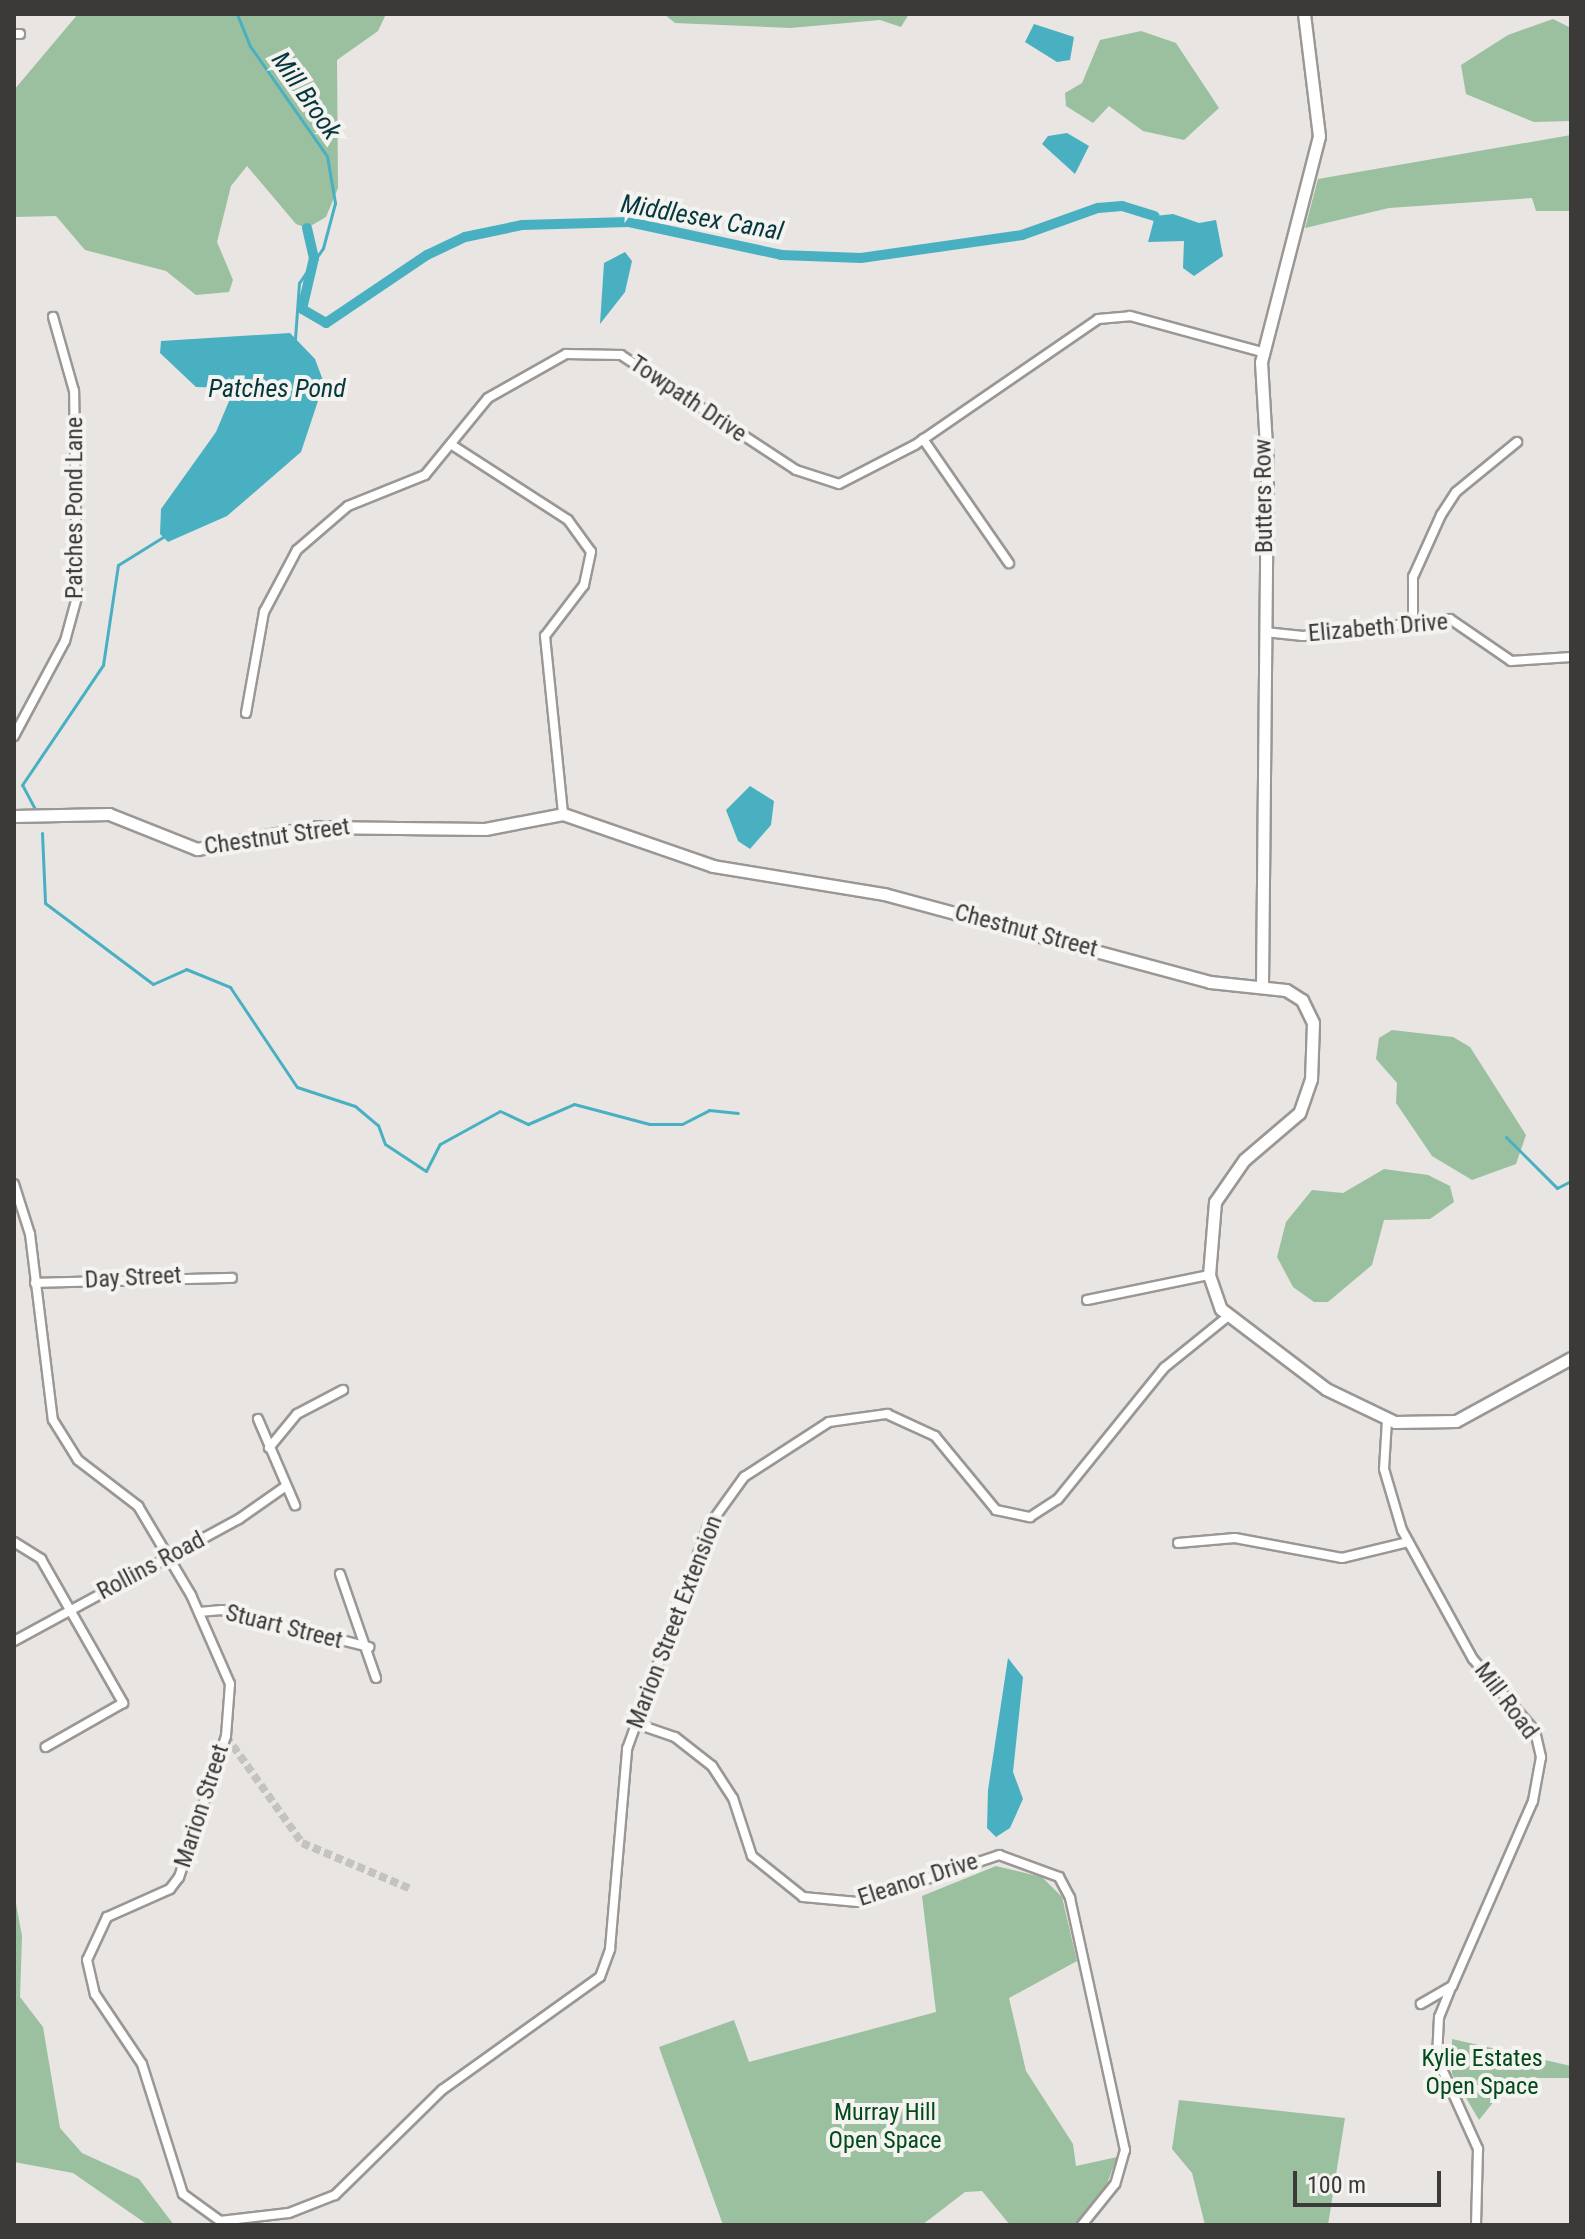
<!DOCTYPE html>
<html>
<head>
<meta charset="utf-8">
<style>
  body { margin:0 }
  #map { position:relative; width:1585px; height:2239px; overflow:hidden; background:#e8e5e2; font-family:"Roboto Condensed",sans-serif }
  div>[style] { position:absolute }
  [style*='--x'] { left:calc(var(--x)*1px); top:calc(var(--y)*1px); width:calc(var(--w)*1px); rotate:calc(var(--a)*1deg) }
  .green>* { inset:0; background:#9ac09f }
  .water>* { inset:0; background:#49b0c2 }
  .stream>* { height:3px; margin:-1.5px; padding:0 1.5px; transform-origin:1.5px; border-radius:1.5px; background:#49b0c2 }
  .canal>* { height:10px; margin:-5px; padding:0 5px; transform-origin:5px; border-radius:5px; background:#49b0c2 }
  .street-tunnel>* { height:8px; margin-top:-4px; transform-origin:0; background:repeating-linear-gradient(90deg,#c5c3c0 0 8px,transparent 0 12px) }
  .roads { filter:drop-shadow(2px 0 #9a9794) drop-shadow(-2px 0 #9a9794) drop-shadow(0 2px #9a9794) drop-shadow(0 -2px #9a9794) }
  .street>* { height:8px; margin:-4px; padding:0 4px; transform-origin:4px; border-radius:4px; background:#fff }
  .secondary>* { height:11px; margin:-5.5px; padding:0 5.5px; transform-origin:5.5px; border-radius:5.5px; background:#fff }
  span { translate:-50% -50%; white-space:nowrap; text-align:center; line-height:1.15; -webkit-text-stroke:8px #f5f3ef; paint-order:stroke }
  .street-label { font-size:24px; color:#3b3a39 }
  .park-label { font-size:24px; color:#004a1b }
  .water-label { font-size:26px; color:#05373f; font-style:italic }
  .frame { position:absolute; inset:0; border:16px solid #3b3a39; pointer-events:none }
  .scale { position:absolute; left:1293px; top:2171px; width:148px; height:36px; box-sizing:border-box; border:4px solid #3b3a39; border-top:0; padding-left:10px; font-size:24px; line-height:28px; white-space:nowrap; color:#3b3a39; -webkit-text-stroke:6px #f5f3ef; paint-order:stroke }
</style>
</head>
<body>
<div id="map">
  <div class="green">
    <div style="clip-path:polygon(78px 14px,386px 14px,378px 31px,337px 60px,338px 188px,326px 217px,307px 228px,296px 224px,247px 166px,231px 186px,217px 242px,233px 280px,229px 292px,196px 295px,166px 271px,85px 250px,56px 216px,14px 217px,14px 90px)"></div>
    <div style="clip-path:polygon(664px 14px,909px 14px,901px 27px,880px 20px,790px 28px,675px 23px)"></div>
    <div style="clip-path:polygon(1553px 19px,1571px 28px,1571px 121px,1534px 122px,1466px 94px,1461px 65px,1508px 35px)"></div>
    <div style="clip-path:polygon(1141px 31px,1176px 43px,1219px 108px,1184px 140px,1143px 131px,1109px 106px,1093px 123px,1066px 106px,1065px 93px,1082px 83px,1100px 40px)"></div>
    <div style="clip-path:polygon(1571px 135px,1571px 211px,1536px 211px,1532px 198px,1389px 208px,1305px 228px,1318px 179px)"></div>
    <div style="clip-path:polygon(1392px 1030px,1453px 1037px,1470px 1047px,1526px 1135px,1516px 1164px,1472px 1180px,1432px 1156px,1396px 1103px,1397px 1083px,1376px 1059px,1379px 1038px)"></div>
    <div style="clip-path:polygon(1384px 1169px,1428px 1175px,1450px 1186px,1454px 1202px,1430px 1219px,1384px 1220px,1372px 1265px,1328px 1302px,1314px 1302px,1293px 1287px,1277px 1257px,1286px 1222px,1312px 1190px,1343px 1193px)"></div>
    <div style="clip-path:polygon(996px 1866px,1042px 1877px,1062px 1897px,1077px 1961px,1009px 1998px,1026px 2071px,1073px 2144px,1076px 2166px,1117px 2157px,1101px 2200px,1078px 2225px,1010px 2225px,982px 2191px,965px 2192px,922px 2225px,723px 2225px,659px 2047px,734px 2020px,749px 2062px,936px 2012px,922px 1896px)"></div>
    <div style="clip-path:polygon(14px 1893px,22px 1936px,20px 1997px,43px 2027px,60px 2128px,82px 2153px,139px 2179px,174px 2225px,148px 2225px,73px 2173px,14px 2162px)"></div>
    <div style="clip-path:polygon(1452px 2039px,1571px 2066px,1571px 2078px,1513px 2078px,1479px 2120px,1452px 2074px)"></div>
    <div style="clip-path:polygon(1179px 2100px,1345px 2118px,1328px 2225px,1205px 2225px,1192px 2173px,1172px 2149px)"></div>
  </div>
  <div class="water">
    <div style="clip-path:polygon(1034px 24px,1074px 37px,1070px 60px,1057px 62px,1025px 42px)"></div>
    <div style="clip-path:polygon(1067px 133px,1089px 146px,1075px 174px,1042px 144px,1048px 136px)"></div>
    <div style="clip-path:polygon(1173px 214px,1199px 223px,1216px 220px,1223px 256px,1194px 276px,1183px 268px,1184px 241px,1148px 242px,1155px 216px)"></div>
    <div style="clip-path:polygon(625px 252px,632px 261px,625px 292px,600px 324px,604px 263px)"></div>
    <div style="clip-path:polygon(290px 333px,315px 359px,324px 383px,301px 452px,227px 516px,168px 542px,160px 534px,161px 509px,216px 432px,232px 394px,229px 388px,196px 387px,160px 353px,161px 341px)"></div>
    <div style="clip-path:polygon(750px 786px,774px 801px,771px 825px,750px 849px,738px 841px,726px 810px)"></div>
    <div style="clip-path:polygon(1008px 1658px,1023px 1677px,1013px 1772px,1023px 1799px,1010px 1828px,996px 1837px,987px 1828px,988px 1790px)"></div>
  </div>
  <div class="stream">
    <div style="--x:237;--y:14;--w:35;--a:68"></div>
    <div style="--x:250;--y:46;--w:134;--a:55"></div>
    <div style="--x:327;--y:156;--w:48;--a:80.3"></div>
    <div style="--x:335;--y:203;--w:47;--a:104.9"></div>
    <div style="--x:323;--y:248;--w:42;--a:124.4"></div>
    <div style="--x:299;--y:283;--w:56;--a:94.1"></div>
    <div style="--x:35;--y:809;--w:27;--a:-118"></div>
    <div style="--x:22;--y:785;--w:145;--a:-56"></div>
    <div style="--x:103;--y:665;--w:101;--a:-81.5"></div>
    <div style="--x:118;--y:565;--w:53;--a:-31.9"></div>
    <div style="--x:42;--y:833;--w:70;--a:87.5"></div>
    <div style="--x:45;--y:903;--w:135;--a:36.9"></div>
    <div style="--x:153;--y:984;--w:36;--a:-24"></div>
    <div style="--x:186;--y:969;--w:48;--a:22.2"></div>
    <div style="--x:230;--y:987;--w:120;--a:56.2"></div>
    <div style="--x:297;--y:1087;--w:61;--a:18.1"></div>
    <div style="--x:355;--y:1106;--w:30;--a:40"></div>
    <div style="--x:378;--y:1125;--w:20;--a:70"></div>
    <div style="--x:385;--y:1144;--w:49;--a:33.4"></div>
    <div style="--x:426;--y:1171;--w:30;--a:-63"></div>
    <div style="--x:440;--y:1144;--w:68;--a:-28.8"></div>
    <div style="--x:500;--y:1111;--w:31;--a:25"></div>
    <div style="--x:528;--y:1124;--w:50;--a:-23.5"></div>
    <div style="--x:574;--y:1104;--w:78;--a:14.9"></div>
    <div style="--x:649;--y:1124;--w:33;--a:0"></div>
    <div style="--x:682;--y:1124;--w:30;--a:-27"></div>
    <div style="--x:709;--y:1110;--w:29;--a:6"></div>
    <div style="--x:1506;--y:1137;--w:72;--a:45"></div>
    <div style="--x:1557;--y:1188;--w:16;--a:-27"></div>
  </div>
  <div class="canal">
    <div style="--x:307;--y:228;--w:31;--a:77"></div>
    <div style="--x:314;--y:258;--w:52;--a:103.2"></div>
    <div style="--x:302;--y:309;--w:28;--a:30"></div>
    <div style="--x:326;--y:323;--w:122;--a:-34"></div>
    <div style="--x:427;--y:255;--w:42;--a:-25.3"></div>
    <div style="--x:465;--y:237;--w:58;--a:-11.9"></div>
    <div style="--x:522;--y:225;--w:107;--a:-1.6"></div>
    <div style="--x:629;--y:222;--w:156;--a:12.2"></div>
    <div style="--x:781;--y:255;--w:80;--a:2.1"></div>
    <div style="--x:861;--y:258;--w:163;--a:-8.1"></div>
    <div style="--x:1022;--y:235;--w:81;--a:-19.6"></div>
    <div style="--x:1098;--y:208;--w:24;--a:-5"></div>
    <div style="--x:1122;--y:206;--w:34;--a:17"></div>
  </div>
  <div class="street-tunnel">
    <div style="--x:226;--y:1736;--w:131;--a:54.6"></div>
    <div style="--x:302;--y:1843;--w:118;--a:22.9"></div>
  </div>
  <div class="roads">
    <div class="street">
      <div style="--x:14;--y:34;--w:6;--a:0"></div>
      <div style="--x:923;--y:439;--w:151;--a:55.3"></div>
      <div style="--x:452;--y:445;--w:138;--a:32.9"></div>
      <div style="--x:568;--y:520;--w:39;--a:54"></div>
      <div style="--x:591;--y:552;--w:34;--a:102"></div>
      <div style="--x:584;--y:585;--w:64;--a:127.4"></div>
      <div style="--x:545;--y:636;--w:179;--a:84.2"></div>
      <div style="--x:1413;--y:622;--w:45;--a:-90"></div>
      <div style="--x:1413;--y:577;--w:68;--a:-65.7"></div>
      <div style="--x:1441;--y:515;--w:27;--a:-57"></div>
      <div style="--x:1456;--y:492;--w:79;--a:-39.3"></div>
      <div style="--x:1265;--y:632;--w:38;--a:6"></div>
      <div style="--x:1303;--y:636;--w:148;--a:-6.6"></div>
      <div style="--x:1450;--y:619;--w:74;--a:34.5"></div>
      <div style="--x:1511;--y:661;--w:60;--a:-3.8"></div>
      <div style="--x:246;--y:713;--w:103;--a:-79.9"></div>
      <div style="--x:264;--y:612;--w:70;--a:-62"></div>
      <div style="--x:297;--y:550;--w:67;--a:-40.8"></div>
      <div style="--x:348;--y:506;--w:83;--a:-21.9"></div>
      <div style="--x:425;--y:475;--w:99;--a:-50.7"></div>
      <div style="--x:488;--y:398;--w:90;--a:-29.4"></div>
      <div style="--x:566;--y:354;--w:55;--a:1"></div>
      <div style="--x:621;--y:355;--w:209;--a:33.3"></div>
      <div style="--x:796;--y:470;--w:45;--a:18"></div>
      <div style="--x:839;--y:484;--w:85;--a:-27.2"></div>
      <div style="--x:915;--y:445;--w:222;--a:-34.5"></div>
      <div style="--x:1098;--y:319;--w:32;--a:-5"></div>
      <div style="--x:1130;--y:316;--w:137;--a:15.3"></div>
      <div style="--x:14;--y:736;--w:108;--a:-61.8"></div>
      <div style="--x:65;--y:641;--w:46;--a:-74.7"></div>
      <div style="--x:77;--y:597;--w:206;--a:-90.8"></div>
      <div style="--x:74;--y:391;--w:77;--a:-105.8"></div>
      <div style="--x:14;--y:1184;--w:52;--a:72.3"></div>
      <div style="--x:30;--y:1234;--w:187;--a:83"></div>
      <div style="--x:53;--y:1420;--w:47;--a:58"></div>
      <div style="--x:78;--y:1460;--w:76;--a:37.5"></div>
      <div style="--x:138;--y:1506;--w:104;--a:59.2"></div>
      <div style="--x:191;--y:1595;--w:97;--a:66.3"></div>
      <div style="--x:230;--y:1684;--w:52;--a:94.4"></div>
      <div style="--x:226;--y:1736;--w:149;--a:108.4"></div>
      <div style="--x:179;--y:1877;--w:15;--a:127"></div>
      <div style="--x:170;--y:1889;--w:69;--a:156"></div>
      <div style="--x:107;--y:1917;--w:47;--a:114.9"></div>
      <div style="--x:87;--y:1960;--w:35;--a:77"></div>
      <div style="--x:95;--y:1994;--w:84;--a:56.1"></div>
      <div style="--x:142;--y:2064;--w:136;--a:72.5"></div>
      <div style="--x:183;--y:2194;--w:46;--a:36.1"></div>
      <div style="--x:220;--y:2221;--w:69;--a:-6.6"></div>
      <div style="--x:289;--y:2213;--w:49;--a:-21.4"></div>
      <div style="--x:335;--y:2195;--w:150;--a:-44.5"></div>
      <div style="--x:442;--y:2090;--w:194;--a:-35.6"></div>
      <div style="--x:600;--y:1977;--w:30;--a:-70"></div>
      <div style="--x:610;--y:1949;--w:201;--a:-85.1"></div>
      <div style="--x:627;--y:1749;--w:236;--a:-70"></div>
      <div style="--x:708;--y:1527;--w:62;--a:-54.2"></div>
      <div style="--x:744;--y:1477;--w:101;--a:-32.9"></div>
      <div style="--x:829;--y:1422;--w:59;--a:-7.9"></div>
      <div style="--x:887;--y:1414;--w:53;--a:24.6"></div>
      <div style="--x:935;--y:1436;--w:96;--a:50.5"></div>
      <div style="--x:996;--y:1510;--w:35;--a:12"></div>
      <div style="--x:1030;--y:1517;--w:33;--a:-33"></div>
      <div style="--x:1058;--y:1499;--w:169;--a:-51"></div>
      <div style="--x:1164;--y:1368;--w:81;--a:-39"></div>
      <div style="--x:35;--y:1283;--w:197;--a:-1.5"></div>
      <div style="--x:1087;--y:1300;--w:125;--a:-11.6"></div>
      <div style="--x:258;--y:1419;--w:94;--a:66.7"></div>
      <div style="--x:1387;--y:1420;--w:49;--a:93.5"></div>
      <div style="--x:1384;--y:1469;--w:64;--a:73.6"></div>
      <div style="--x:1402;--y:1530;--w:147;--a:61.2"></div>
      <div style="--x:1473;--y:1659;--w:95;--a:49.3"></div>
      <div style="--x:1535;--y:1731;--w:27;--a:77"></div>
      <div style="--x:1541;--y:1757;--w:45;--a:100.3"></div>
      <div style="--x:1533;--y:1801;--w:202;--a:113.6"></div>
      <div style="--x:1452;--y:1986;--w:36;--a:150"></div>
      <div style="--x:269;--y:1448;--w:44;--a:-50.5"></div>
      <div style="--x:297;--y:1414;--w:52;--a:-27.6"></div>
      <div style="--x:14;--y:1542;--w:32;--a:32"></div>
      <div style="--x:41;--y:1559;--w:166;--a:60.3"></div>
      <div style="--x:123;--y:1703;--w:89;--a:150.3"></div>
      <div style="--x:1178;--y:1543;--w:57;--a:-5"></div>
      <div style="--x:1235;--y:1538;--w:109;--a:10.6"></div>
      <div style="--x:1342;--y:1558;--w:68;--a:-13.6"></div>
      <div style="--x:340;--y:1574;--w:110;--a:70.9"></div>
      <div style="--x:199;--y:1612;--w:23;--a:-5"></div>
      <div style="--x:222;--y:1610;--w:152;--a:14.1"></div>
      <div style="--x:14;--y:1641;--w:256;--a:-28.5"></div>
      <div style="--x:239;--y:1519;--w:57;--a:-35.1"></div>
      <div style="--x:634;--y:1723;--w:43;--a:18.9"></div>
      <div style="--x:675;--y:1737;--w:47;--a:38.1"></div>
      <div style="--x:712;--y:1766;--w:38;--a:57"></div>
      <div style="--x:733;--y:1798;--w:61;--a:71.9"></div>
      <div style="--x:752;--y:1856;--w:65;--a:38.8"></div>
      <div style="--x:803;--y:1897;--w:55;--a:5.2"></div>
      <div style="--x:858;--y:1902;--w:149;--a:-18.4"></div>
      <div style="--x:999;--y:1855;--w:64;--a:20.1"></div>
      <div style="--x:1059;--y:1877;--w:24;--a:62"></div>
      <div style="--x:1070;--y:1898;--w:258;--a:77.7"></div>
      <div style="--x:1125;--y:2150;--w:35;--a:106"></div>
      <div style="--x:1115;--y:2184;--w:53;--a:128.8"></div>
      <div style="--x:1450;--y:1990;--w:29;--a:112"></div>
      <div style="--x:1439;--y:2017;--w:41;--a:92.8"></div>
      <div style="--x:1437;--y:2058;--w:100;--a:65.7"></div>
      <div style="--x:1478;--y:2149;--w:76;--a:91.5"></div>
    </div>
    <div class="secondary">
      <div style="--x:14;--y:816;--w:95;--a:-1.2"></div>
      <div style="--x:109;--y:814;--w:95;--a:21.7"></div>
      <div style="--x:197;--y:849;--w:118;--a:-10.7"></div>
      <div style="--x:313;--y:827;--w:172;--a:0.7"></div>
      <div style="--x:485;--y:829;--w:79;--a:-10.9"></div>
      <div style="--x:563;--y:814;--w:159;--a:19.1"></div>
      <div style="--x:713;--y:866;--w:173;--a:9.3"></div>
      <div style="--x:884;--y:894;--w:338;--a:15.1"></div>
      <div style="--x:1210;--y:982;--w:76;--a:6"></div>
      <div style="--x:1286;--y:990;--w:19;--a:32"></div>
      <div style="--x:1302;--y:1000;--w:25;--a:64"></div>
      <div style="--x:1313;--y:1023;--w:56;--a:92"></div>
      <div style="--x:1311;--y:1079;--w:36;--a:109"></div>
      <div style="--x:1299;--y:1113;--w:72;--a:139.5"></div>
      <div style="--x:1244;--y:1160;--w:51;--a:124.6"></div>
      <div style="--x:1215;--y:1202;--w:73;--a:94.7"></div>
      <div style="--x:1209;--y:1275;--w:36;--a:71"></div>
      <div style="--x:1221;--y:1309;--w:132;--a:37.3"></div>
      <div style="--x:1326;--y:1389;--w:76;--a:25.6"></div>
      <div style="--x:1395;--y:1422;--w:61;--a:-0.9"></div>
      <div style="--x:1456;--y:1421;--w:131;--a:-28.7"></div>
      <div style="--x:1262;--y:986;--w:523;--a:-89.45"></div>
      <div style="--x:1267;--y:463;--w:101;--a:-93.4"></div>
      <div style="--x:1261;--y:362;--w:233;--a:-75.6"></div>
      <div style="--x:1319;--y:136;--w:123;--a:-97"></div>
    </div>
  </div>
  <div class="street-label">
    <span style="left:688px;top:399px;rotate:34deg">Towpath Drive</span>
    <span style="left:1264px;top:496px;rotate:-91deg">Butters Row</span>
    <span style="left:75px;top:508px;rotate:-90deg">Patches Pond Lane</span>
    <span style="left:1378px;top:628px;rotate:-5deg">Elizabeth Drive</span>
    <span style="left:277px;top:837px;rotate:-8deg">Chestnut Street</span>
    <span style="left:1026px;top:931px;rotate:15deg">Chestnut Street</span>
    <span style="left:133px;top:1278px;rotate:-3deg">Day Street</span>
    <span style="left:151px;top:1566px;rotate:-28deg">Rollins Road</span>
    <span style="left:675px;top:1622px;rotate:-69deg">Marion Street Extension</span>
    <span style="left:284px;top:1627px;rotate:14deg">Stuart Street</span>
    <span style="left:1506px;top:1701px;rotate:53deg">Mill Road</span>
    <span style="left:202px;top:1806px;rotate:-72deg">Marion Street</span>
    <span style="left:918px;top:1880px;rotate:-18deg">Eleanor Drive</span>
  </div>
  <div class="park-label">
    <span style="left:1482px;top:2073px">Kylie Estates<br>Open Space</span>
    <span style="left:885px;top:2127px">Murray Hill<br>Open Space</span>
  </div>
  <div class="water-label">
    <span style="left:306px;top:96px;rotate:55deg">Mill Brook</span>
    <span style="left:702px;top:218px;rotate:10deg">Middlesex Canal</span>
    <span style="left:277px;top:389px">Patches Pond</span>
  </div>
  <div class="frame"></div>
  <div class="scale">100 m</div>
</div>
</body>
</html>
